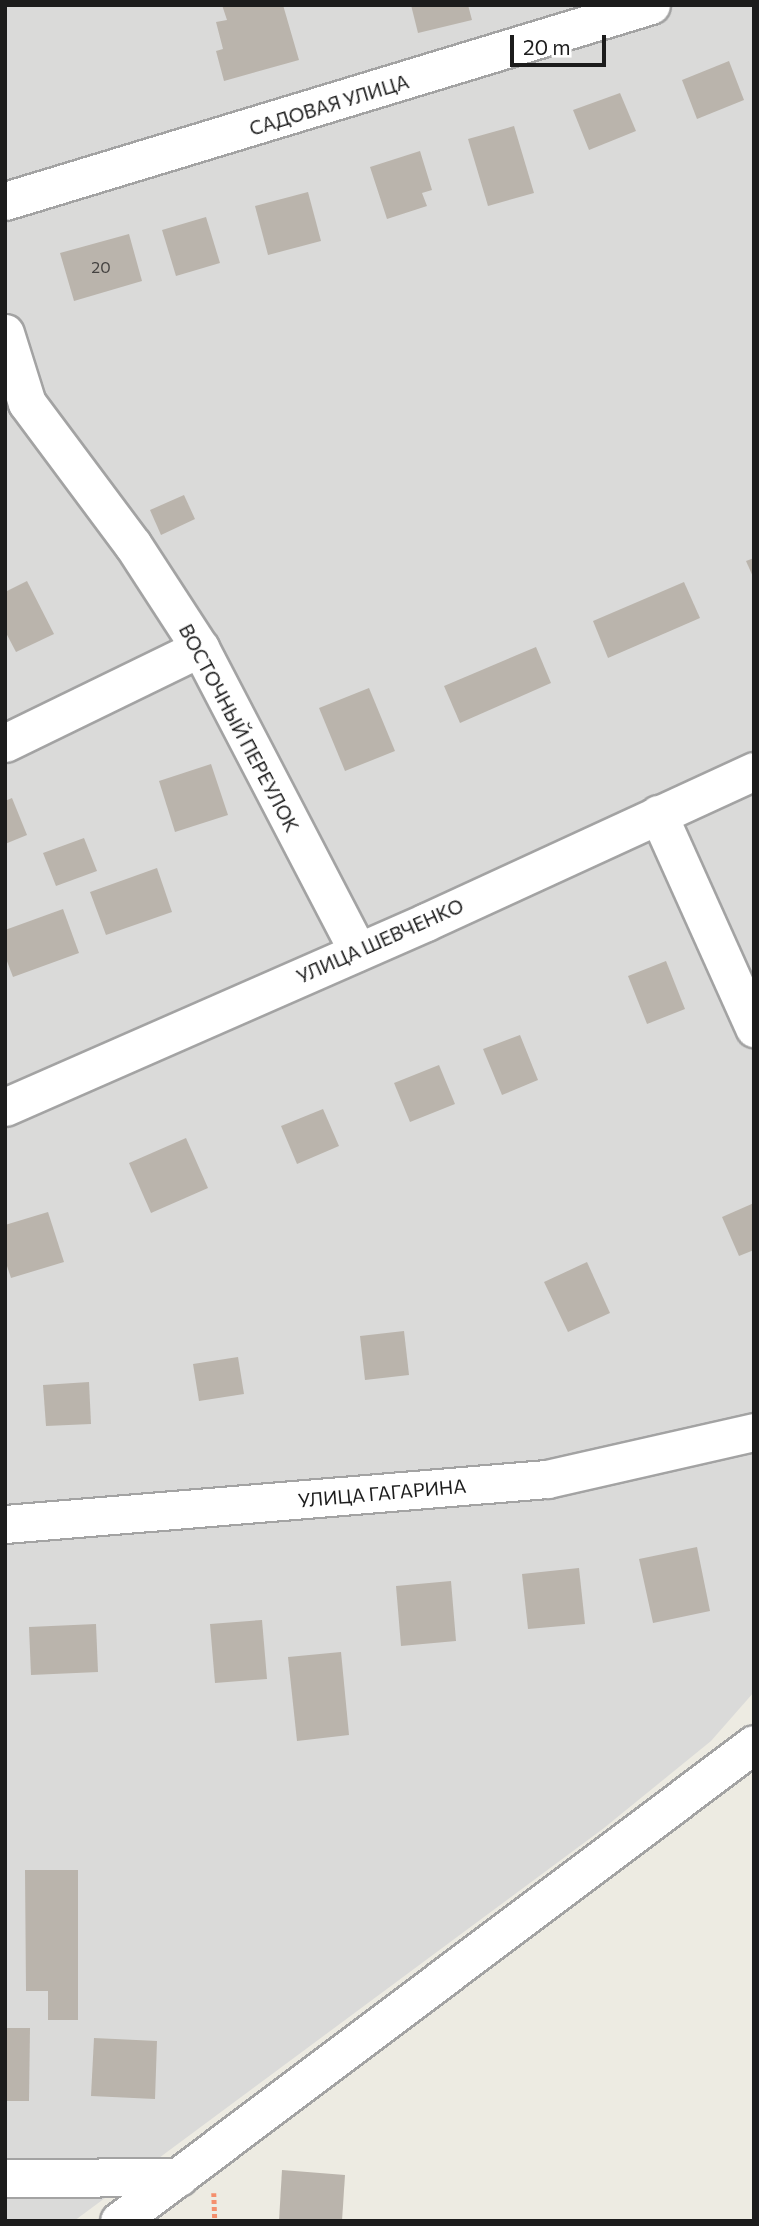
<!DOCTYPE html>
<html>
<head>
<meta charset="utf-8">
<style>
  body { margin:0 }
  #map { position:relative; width:759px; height:2226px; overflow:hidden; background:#edebe2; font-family:Commissioner,sans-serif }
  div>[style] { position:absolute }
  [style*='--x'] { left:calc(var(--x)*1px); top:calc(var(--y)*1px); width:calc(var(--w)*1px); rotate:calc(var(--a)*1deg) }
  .residential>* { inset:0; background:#dadad9 }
  .building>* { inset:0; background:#bab4ac }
  .path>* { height:4.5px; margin-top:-2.25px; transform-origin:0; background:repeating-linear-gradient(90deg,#f48f6d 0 3.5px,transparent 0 7px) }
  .roads { filter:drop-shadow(2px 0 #a3a3a3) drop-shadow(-2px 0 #a3a3a3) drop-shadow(0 2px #a3a3a3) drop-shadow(0 -2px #a3a3a3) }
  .minor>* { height:37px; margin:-18.5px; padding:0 18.5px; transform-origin:18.5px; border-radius:18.5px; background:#fff }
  span { translate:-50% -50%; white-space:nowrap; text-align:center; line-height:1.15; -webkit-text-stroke:7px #fff; paint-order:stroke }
  .number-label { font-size:16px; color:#444240 }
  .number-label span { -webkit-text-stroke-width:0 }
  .street-label { font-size:19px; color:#1c1c1c }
  .frame { position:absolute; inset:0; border:7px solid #1c1c1c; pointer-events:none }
  .scale { position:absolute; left:510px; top:35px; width:96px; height:32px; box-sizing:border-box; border:4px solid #1c1c1c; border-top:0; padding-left:9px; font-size:21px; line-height:24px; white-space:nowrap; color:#1c1c1c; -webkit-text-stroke:5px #fff; paint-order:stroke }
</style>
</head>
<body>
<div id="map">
  <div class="residential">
    <div style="clip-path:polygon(5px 5px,754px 5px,754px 1692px,711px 1741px,604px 1828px,74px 2221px,5px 2221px)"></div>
  </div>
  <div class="building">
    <div style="clip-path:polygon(222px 5px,283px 5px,299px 60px,224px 81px,216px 51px,223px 49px,216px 22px,227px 20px)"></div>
    <div style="clip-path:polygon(411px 5px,468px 5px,472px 20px,418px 33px)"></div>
    <div style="clip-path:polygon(729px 61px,744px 100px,697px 119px,682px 80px)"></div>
    <div style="clip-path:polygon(620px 93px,636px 131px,589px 150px,573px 110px)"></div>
    <div style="clip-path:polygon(514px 126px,534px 193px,488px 206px,468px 139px)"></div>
    <div style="clip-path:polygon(420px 151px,432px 190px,422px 193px,427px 206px,387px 219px,370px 167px)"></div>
    <div style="clip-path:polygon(308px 192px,321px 241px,268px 255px,255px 206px)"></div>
    <div style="clip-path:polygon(206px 217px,220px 263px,176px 276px,162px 230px)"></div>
    <div style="clip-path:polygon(129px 234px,142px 281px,74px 301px,60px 253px)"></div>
    <div style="clip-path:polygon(184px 495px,195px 519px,161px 535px,150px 510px)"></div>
    <div style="clip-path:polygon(754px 558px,754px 579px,746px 561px)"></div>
    <div style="clip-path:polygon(27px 581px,54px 634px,16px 652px,5px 631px,5px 592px)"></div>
    <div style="clip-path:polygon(684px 582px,700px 618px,608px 658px,593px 621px)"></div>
    <div style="clip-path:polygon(536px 647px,551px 683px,460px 723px,444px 686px)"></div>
    <div style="clip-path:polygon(369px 688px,395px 751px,345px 771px,319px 708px)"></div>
    <div style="clip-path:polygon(211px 764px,228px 815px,175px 832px,159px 781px)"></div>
    <div style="clip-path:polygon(12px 798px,27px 835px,5px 844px,5px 801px)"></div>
    <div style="clip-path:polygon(84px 838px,97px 871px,56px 886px,43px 853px)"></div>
    <div style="clip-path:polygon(157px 868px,172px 912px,106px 935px,90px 892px)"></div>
    <div style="clip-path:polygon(63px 909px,79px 953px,13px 977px,5px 956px,5px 930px)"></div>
    <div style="clip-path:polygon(666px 961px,685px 1009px,647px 1024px,628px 976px)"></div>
    <div style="clip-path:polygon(520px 1035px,538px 1080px,502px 1095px,483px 1049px)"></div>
    <div style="clip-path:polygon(439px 1065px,455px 1104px,410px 1122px,394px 1083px)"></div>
    <div style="clip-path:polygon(323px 1109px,339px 1146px,297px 1164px,281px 1126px)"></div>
    <div style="clip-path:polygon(186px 1138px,208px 1188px,151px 1213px,129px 1163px)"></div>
    <div style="clip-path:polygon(754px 1203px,754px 1250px,739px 1256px,722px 1217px)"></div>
    <div style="clip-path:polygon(48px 1212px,64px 1262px,11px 1278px,5px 1260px,5px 1225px)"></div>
    <div style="clip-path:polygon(587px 1262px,610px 1313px,568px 1332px,544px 1282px)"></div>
    <div style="clip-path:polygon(404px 1331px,409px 1375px,365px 1380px,360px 1336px)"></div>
    <div style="clip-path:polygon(238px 1357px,244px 1394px,199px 1401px,193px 1364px)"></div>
    <div style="clip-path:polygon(89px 1382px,91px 1424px,46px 1426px,43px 1385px)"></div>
    <div style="clip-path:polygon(697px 1547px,710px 1611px,653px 1623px,639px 1559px)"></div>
    <div style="clip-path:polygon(579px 1568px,585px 1624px,528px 1629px,522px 1574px)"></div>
    <div style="clip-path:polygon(451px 1581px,456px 1641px,401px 1646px,396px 1586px)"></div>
    <div style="clip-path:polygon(262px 1620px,267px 1679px,215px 1683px,210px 1624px)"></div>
    <div style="clip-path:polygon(96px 1624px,98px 1672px,31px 1675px,29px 1627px)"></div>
    <div style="clip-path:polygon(341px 1652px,349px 1735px,297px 1741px,288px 1657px)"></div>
    <div style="clip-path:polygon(25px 1870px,78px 1870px,78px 2020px,48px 2020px,48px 1991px,26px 1991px)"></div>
    <div style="clip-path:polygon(5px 2028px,30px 2028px,29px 2101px,5px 2101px)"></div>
    <div style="clip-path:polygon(94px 2038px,157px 2041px,155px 2099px,91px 2096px)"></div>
    <div style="clip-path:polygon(282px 2170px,345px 2175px,342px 2221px,279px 2221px)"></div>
  </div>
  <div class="path">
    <div style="--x:214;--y:2193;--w:28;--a:88"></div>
  </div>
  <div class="roads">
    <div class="minor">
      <div style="--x:5;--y:201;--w:675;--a:-16.88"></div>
      <div style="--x:5;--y:333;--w:73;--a:72.6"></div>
      <div style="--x:27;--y:403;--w:177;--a:53.3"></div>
      <div style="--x:133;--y:545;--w:123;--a:57"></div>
      <div style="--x:200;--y:648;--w:342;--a:62.5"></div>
      <div style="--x:5;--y:743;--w:217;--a:-26"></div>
      <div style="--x:658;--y:814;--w:235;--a:65.8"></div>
      <div style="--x:5;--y:1107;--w:460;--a:-23.7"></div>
      <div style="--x:426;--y:922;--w:361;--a:-24.7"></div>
      <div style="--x:5;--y:1524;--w:544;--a:-4.75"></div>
      <div style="--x:547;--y:1479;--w:212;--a:-12.8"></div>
      <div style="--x:5;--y:2178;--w:174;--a:-0.3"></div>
      <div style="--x:119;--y:2221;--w:794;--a:-36.91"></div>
    </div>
  </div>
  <div class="number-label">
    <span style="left:101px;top:267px">20</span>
  </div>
  <div class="street-label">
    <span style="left:329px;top:105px;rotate:-17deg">САДОВАЯ УЛИЦА</span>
    <span style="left:239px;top:728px;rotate:62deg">ВОСТОЧНЫЙ ПЕРЕУЛОК</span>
    <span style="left:380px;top:941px;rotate:-24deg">УЛИЦА ШЕВЧЕНКО</span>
    <span style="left:382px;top:1493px;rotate:-5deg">УЛИЦА ГАГАРИНА</span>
  </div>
  <div class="frame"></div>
  <div class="scale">20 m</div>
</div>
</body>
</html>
